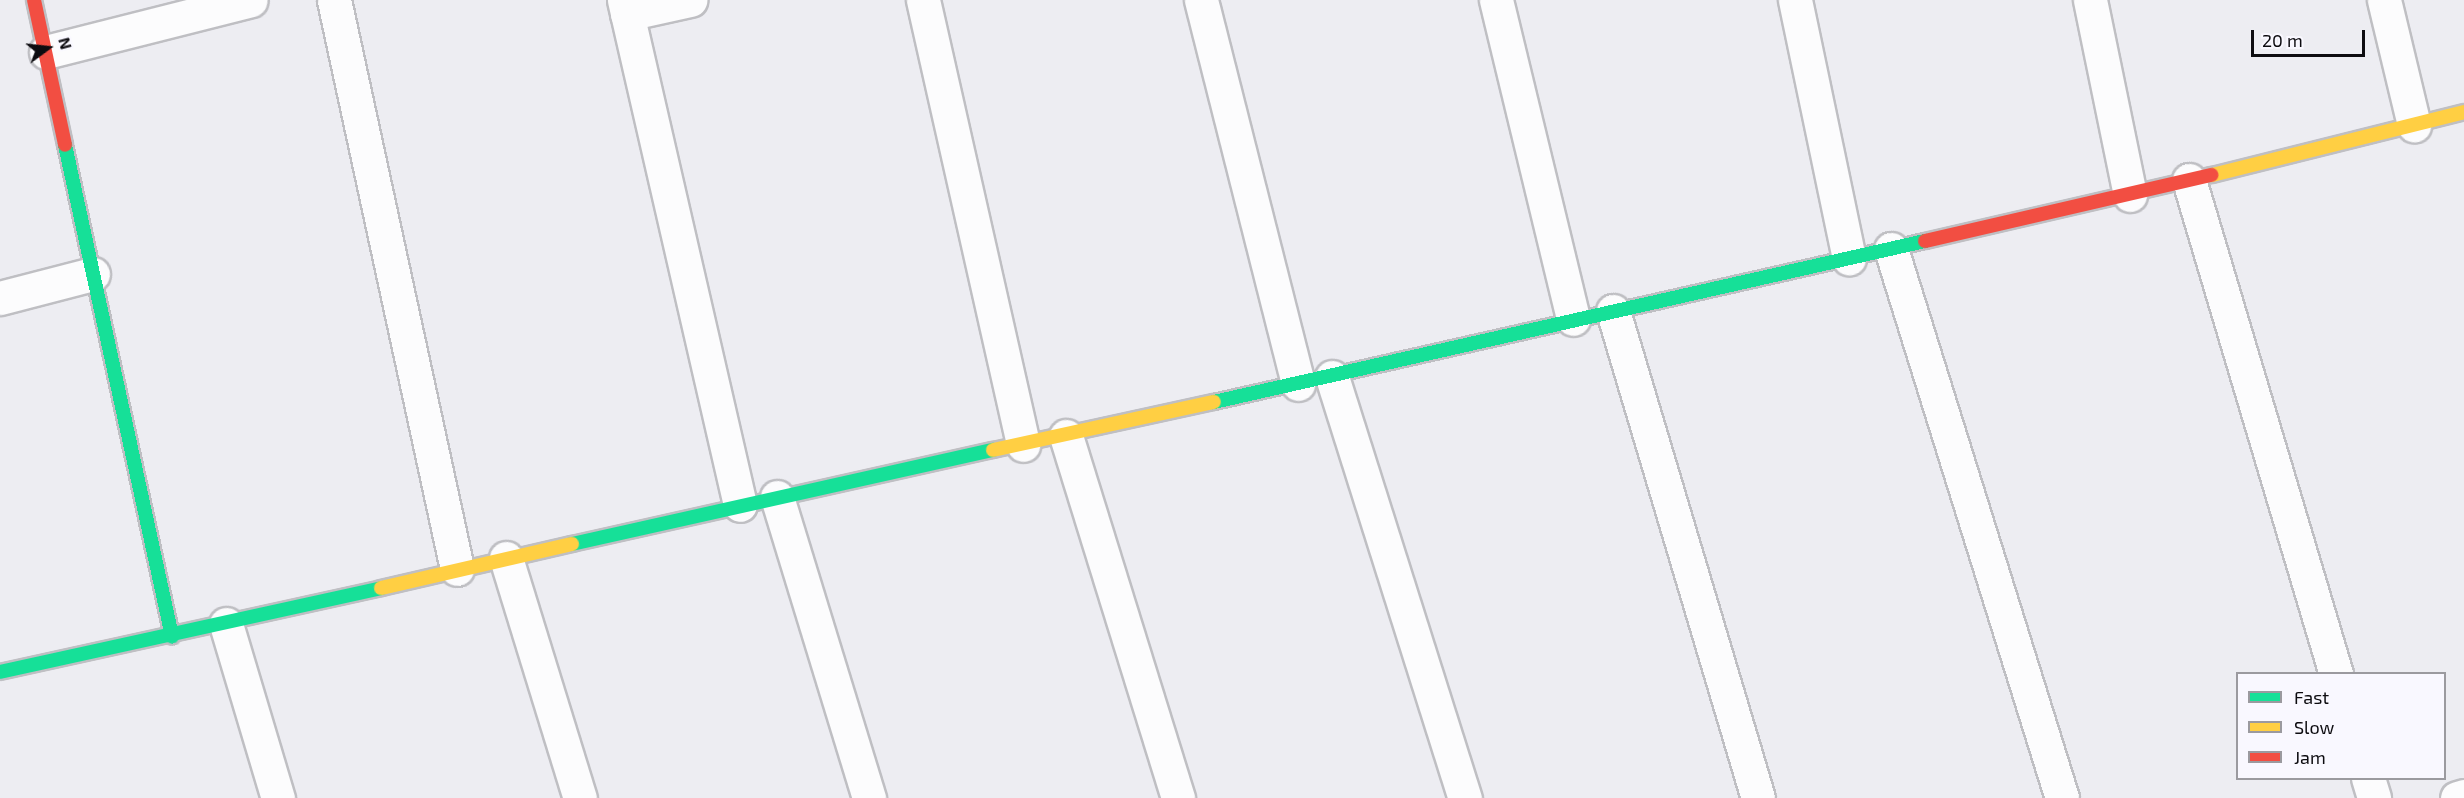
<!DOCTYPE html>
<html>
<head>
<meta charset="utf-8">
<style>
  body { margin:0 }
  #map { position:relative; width:2464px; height:798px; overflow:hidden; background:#ededf2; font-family:"Exo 2",sans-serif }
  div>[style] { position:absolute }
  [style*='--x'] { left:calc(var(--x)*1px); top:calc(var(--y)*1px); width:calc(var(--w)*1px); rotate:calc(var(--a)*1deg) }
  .roads { filter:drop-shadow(2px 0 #bfbfc3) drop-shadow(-2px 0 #bfbfc3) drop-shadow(0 2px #bfbfc3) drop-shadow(0 -2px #bfbfc3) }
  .street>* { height:33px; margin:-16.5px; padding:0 16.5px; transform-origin:16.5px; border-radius:16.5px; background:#fcfcfd }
  .fast>* { height:14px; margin:-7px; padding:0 7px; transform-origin:7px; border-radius:7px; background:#16e098 }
  .slow>* { height:14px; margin:-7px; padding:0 7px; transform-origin:7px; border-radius:7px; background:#ffcf43 }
  .jam>* { height:14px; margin:-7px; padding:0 7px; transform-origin:7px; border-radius:7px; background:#f24e42 }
  span { translate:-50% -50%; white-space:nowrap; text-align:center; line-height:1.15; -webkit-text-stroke:5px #f9f8ff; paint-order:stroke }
  .legend { position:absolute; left:2236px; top:672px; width:210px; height:108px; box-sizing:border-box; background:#f9f8ff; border:2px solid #9b9a9f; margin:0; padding:8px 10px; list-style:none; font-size:18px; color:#0d0c10 }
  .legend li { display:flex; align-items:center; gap:12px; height:30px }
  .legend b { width:30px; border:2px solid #9b9a9f }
  .north { position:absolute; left:18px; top:18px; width:60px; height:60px; -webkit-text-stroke:4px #f9f8ff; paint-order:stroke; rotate:75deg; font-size:16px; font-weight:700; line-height:24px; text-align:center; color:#0d0c10 }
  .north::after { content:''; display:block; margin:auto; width:21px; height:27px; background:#0d0c10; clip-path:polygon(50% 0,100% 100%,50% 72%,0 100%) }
  .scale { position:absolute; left:2251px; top:30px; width:114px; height:27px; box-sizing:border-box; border:3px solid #0d0c10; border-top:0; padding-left:8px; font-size:18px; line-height:21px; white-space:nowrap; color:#0d0c10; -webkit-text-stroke:4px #f9f8ff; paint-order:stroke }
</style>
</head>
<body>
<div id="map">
  <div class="roads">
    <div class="street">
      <div style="--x:334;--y:0;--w:582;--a:77.8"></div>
      <div style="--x:624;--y:0;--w:518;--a:77.06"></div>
      <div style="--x:923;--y:0;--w:456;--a:77.3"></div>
      <div style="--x:1201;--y:0;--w:396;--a:75.8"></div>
      <div style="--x:1496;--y:0;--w:328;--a:76.4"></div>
      <div style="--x:1795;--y:0;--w:264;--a:78.2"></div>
      <div style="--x:2090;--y:0;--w:199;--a:78.4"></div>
      <div style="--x:2384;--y:0;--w:129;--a:76.5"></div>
      <div style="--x:627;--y:14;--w:65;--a:-12.5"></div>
      <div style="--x:46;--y:52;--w:211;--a:-14.2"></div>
      <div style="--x:2189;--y:180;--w:515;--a:73.43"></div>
      <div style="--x:1891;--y:249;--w:575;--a:72.7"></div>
      <div style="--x:0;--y:298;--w:96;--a:-14.5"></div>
      <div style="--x:1613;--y:311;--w:508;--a:73.42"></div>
      <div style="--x:1332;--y:377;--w:442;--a:72.5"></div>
      <div style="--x:1066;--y:436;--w:379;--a:72.8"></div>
      <div style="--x:777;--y:497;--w:315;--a:73"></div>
      <div style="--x:506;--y:558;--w:251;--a:72.9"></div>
      <div style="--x:226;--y:624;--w:182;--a:73.4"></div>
      <div style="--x:2368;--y:778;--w:21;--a:73"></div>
      <div style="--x:2457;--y:798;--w:7;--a:-16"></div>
    </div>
    <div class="fast">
      <div style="--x:65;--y:145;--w:503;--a:77.71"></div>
      <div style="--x:1214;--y:402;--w:729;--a:-12.76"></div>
      <div style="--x:572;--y:544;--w:431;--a:-12.6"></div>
      <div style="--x:0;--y:672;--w:390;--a:-12.4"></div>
    </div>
    <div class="slow">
      <div style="--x:2212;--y:175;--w:260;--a:-14"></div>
      <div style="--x:993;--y:450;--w:226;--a:-12.3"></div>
      <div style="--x:381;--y:588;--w:196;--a:-13"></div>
    </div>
    <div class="jam">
      <div style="--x:34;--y:0;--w:148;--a:77.9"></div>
      <div style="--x:1925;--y:241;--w:294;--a:-13"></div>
    </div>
  </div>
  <ul class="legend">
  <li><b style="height:8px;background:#16e098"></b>Fast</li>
  <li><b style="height:8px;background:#ffcf43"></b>Slow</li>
  <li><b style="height:8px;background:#f24e42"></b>Jam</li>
  </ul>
  <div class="north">N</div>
  <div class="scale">20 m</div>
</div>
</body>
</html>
